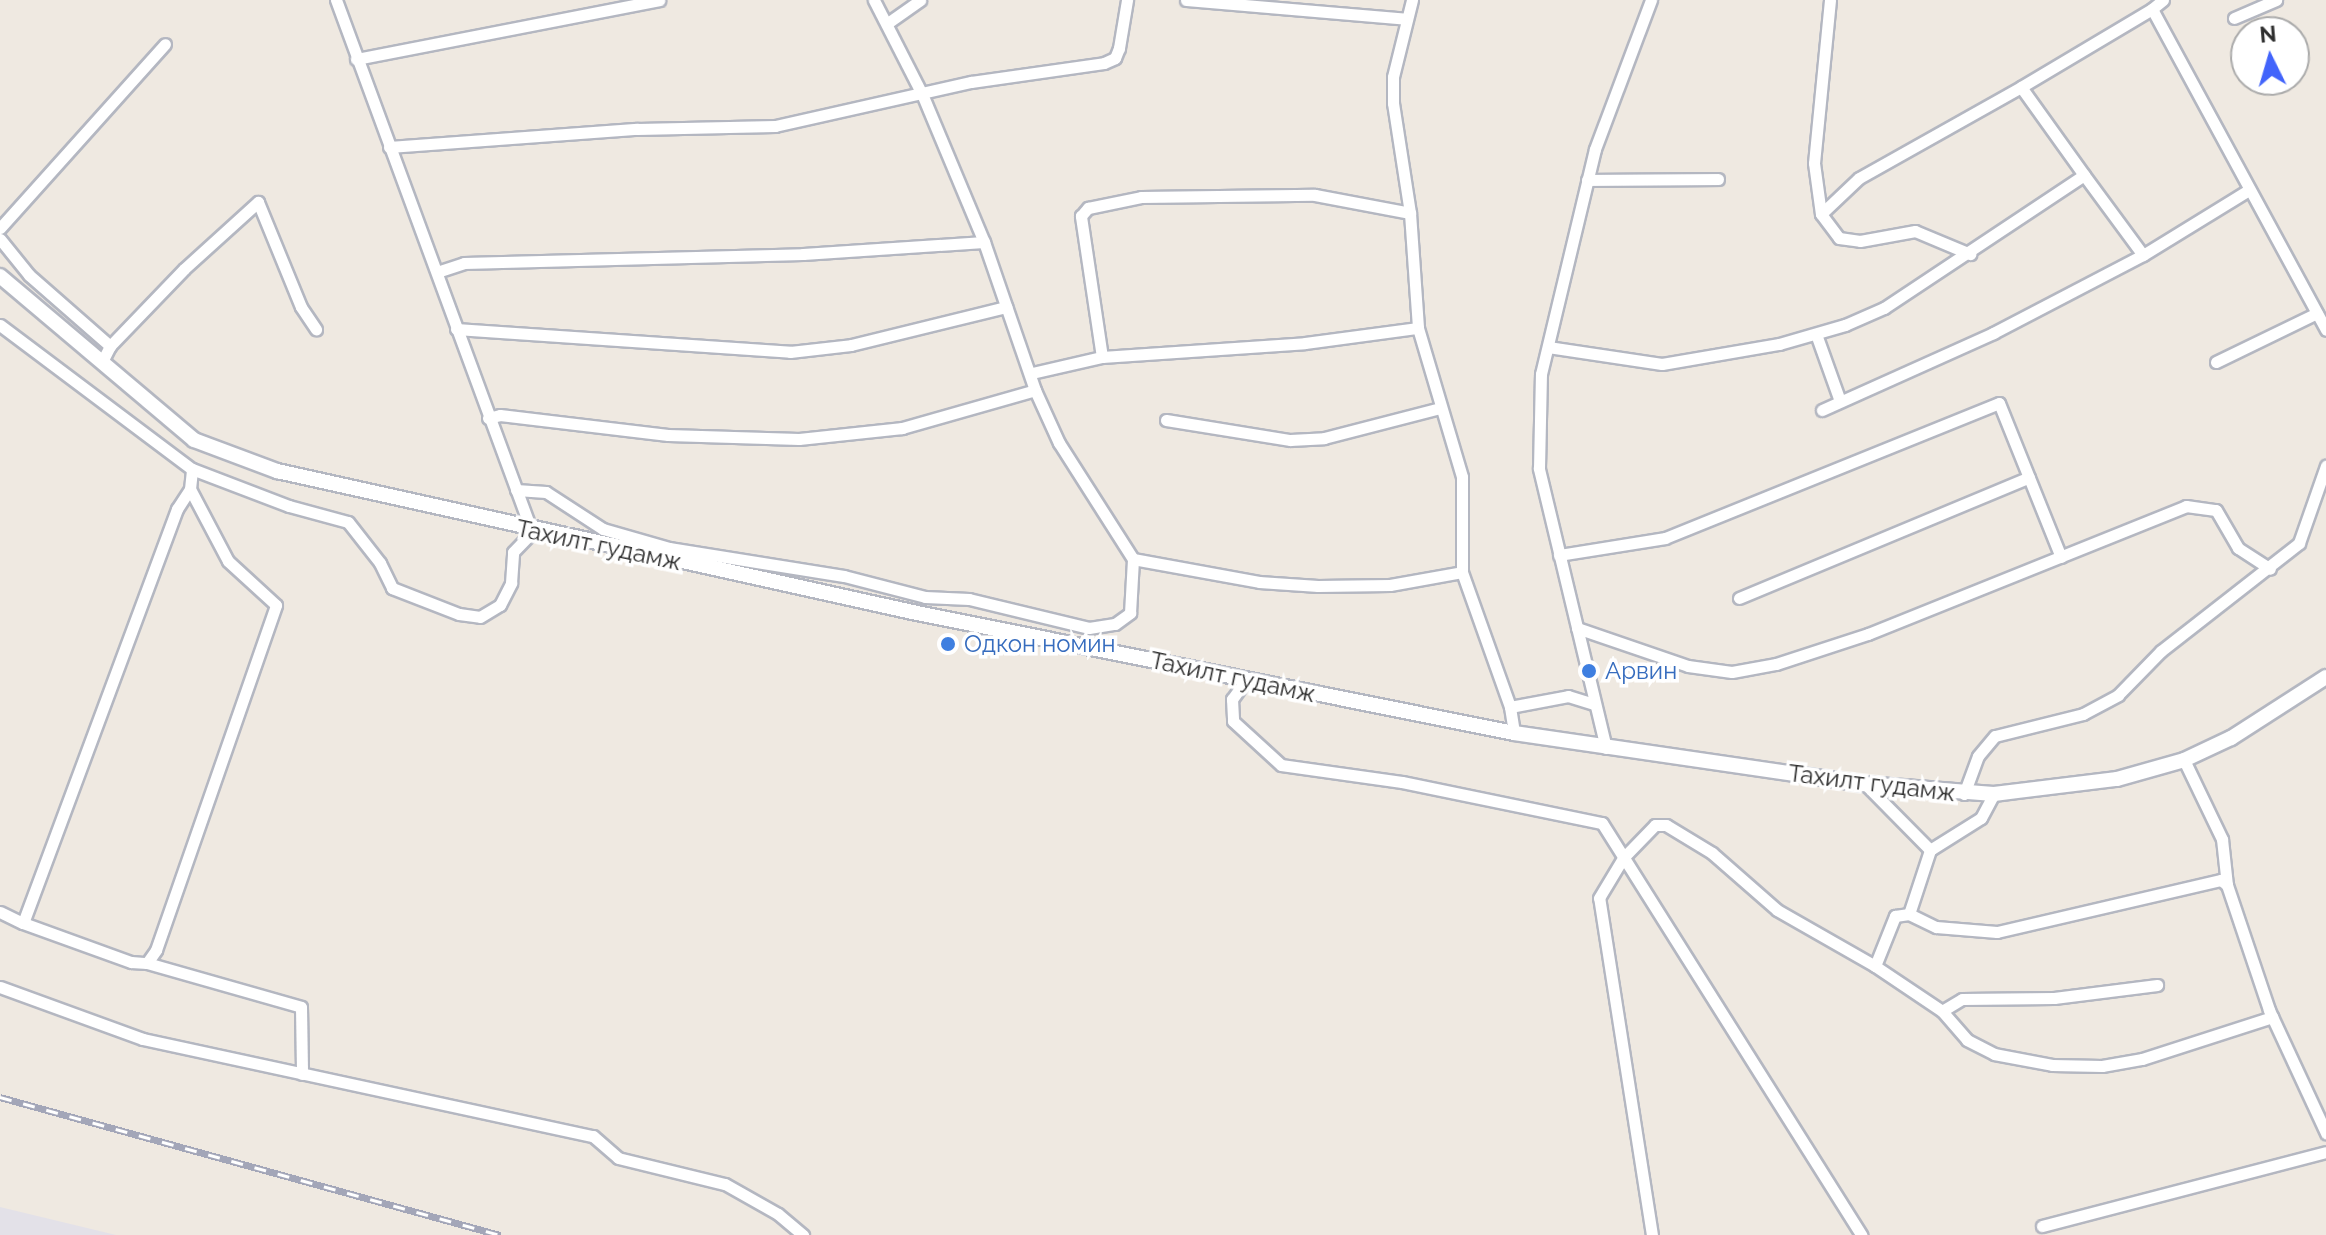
<!DOCTYPE html>
<html>
<head>
<meta charset="utf-8">
<style>
  body { margin:0 }
  #map { position:relative; width:2326px; height:1235px; overflow:hidden; background:#efe9e1; font-family:Raleway,sans-serif }
  div>[style] { position:absolute }
  [style*='--x'] { left:calc(var(--x)*1px); top:calc(var(--y)*1px); width:calc(var(--w)*1px); rotate:calc(var(--a)*1deg) }
  .industrial>* { inset:0; background:#e3e1e8 }
  .roads { filter:drop-shadow(2px 0 #b4b7c1) drop-shadow(-2px 0 #b4b7c1) drop-shadow(0 2px #b4b7c1) drop-shadow(0 -2px #b4b7c1) }
  .street>* { height:11px; margin:-5.5px; padding:0 5.5px; transform-origin:5.5px; border-radius:5.5px; background:#fff }
  .secondary>* { height:14px; margin:-7px; padding:0 7px; transform-origin:7px; border-radius:7px; background:#fff }
  .rail>* { height:7px; margin-top:-3.5px; transform-origin:0; background:repeating-linear-gradient(90deg,#fff 0 12px,#a3a6b8 0 24px); box-sizing:border-box; border-block:2px solid #a3a6b8 }
  .dots>* { width:22px; height:22px; translate:-50% -50%; box-sizing:border-box; border:4px solid #fff; border-radius:50% }
  span { translate:-50% -50%; white-space:nowrap; text-align:center; line-height:1.15; -webkit-text-stroke:7px #fff; paint-order:stroke }
  .street-label { font-size:24px; color:#2e2e2e }
  .shop-label { font-size:24px; color:#366cbe }
  .left { translate:0 -50%; text-align:left }
  .north { position:absolute; left:2230px; top:16px; width:80px; height:80px; box-sizing:border-box; background:#fff; border:2px solid #ababab; border-radius:50%; rotate:355deg; font-size:22px; font-weight:700; line-height:32px; text-align:center; color:#2e2e2e }
  .north::after { content:''; display:block; margin:auto; width:28px; height:36px; background:#4264fb; clip-path:polygon(50% 0,100% 100%,50% 72%,0 100%) }
</style>
</head>
<body>
<div id="map">
  <div class="industrial">
    <div style="clip-path:polygon(0 1207px,116px 1235px,0 1235px)"></div>
  </div>
  <div class="roads">
    <div class="street">
      <div style="--x:1186;--y:0;--w:221;--a:4.9"></div>
      <div style="--x:1412;--y:0;--w:79;--a:103.9"></div>
      <div style="--x:1393;--y:77;--w:26;--a:90"></div>
      <div style="--x:1393;--y:103;--w:111;--a:81.2"></div>
      <div style="--x:1410;--y:213;--w:115;--a:86"></div>
      <div style="--x:1418;--y:328;--w:155;--a:73.5"></div>
      <div style="--x:1462;--y:477;--w:95;--a:90"></div>
      <div style="--x:1462;--y:572;--w:143;--a:70.4"></div>
      <div style="--x:1510;--y:707;--w:26;--a:81"></div>
      <div style="--x:1830;--y:0;--w:164;--a:95.6"></div>
      <div style="--x:1814;--y:163;--w:51;--a:82.2"></div>
      <div style="--x:1821;--y:214;--w:30;--a:53"></div>
      <div style="--x:1839;--y:238;--w:21;--a:8"></div>
      <div style="--x:1860;--y:241;--w:56;--a:-10.3"></div>
      <div style="--x:1915;--y:231;--w:60;--a:22.7"></div>
      <div style="--x:2163;--y:0;--w:14;--a:141"></div>
      <div style="--x:2152;--y:9;--w:365;--a:61.5"></div>
      <div style="--x:2234;--y:18;--w:46;--a:-23.2"></div>
      <div style="--x:889;--y:22;--w:38;--a:-35"></div>
      <div style="--x:356;--y:59;--w:309;--a:-11"></div>
      <div style="--x:389;--y:147;--w:249;--a:-4.2"></div>
      <div style="--x:637;--y:129;--w:138;--a:-1.2"></div>
      <div style="--x:775;--y:126;--w:201;--a:-12.7"></div>
      <div style="--x:971;--y:82;--w:134;--a:-8.1"></div>
      <div style="--x:1104;--y:63;--w:12;--a:-24"></div>
      <div style="--x:1115;--y:58;--w:11;--a:-68"></div>
      <div style="--x:1119;--y:48;--w:49;--a:-80.5"></div>
      <div style="--x:2084;--y:175;--w:108;--a:-125.6"></div>
      <div style="--x:2021;--y:87;--w:152;--a:-30.8"></div>
      <div style="--x:1587;--y:180;--w:131;--a:-0.4"></div>
      <div style="--x:1821;--y:214;--w:52;--a:-43.5"></div>
      <div style="--x:1859;--y:178;--w:186;--a:-29.3"></div>
      <div style="--x:0;--y:228;--w:247;--a:-48.1"></div>
      <div style="--x:0;--y:239;--w:46;--a:51.1"></div>
      <div style="--x:29;--y:275;--w:108;--a:41.2"></div>
      <div style="--x:110;--y:346;--w:18;--a:117"></div>
      <div style="--x:437;--y:272;--w:28;--a:-18"></div>
      <div style="--x:464;--y:263;--w:339;--a:-1.5"></div>
      <div style="--x:803;--y:254;--w:181;--a:-3.8"></div>
      <div style="--x:0;--y:325;--w:240;--a:36.9"></div>
      <div style="--x:192;--y:469;--w:104;--a:20.9"></div>
      <div style="--x:289;--y:506;--w:61;--a:15.2"></div>
      <div style="--x:348;--y:522;--w:52;--a:52"></div>
      <div style="--x:380;--y:563;--w:28;--a:64"></div>
      <div style="--x:392;--y:588;--w:72;--a:21.2"></div>
      <div style="--x:459;--y:614;--w:21;--a:8"></div>
      <div style="--x:480;--y:617;--w:23;--a:-31"></div>
      <div style="--x:500;--y:605;--w:25;--a:-63"></div>
      <div style="--x:511;--y:583;--w:31;--a:-86"></div>
      <div style="--x:513;--y:552;--w:28;--a:-46"></div>
      <div style="--x:532;--y:532;--w:567;--a:-110.22"></div>
      <div style="--x:456;--y:329;--w:335;--a:3.9"></div>
      <div style="--x:790;--y:352;--w:61;--a:-6.5"></div>
      <div style="--x:851;--y:345;--w:160;--a:-13.8"></div>
      <div style="--x:1816;--y:334;--w:71;--a:70.3"></div>
      <div style="--x:110;--y:346;--w:107;--a:-46.1"></div>
      <div style="--x:184;--y:269;--w:100;--a:-42.2"></div>
      <div style="--x:258;--y:202;--w:113;--a:67.7"></div>
      <div style="--x:301;--y:307;--w:27;--a:56"></div>
      <div style="--x:1548;--y:347;--w:115;--a:8.5"></div>
      <div style="--x:1662;--y:364;--w:119;--a:-9.7"></div>
      <div style="--x:1779;--y:344;--w:69;--a:-16.1"></div>
      <div style="--x:1845;--y:325;--w:43;--a:-23.6"></div>
      <div style="--x:1884;--y:308;--w:240;--a:-33.6"></div>
      <div style="--x:2084;--y:175;--w:99;--a:53.6"></div>
      <div style="--x:1102;--y:357;--w:143;--a:-98.5"></div>
      <div style="--x:1081;--y:216;--w:11;--a:-49"></div>
      <div style="--x:1088;--y:208;--w:54;--a:-11.7"></div>
      <div style="--x:1141;--y:197;--w:174;--a:-0.7"></div>
      <div style="--x:1315;--y:195;--w:97;--a:10.7"></div>
      <div style="--x:2216;--y:362;--w:112;--a:-25.9"></div>
      <div style="--x:1032;--y:373;--w:72;--a:-12.9"></div>
      <div style="--x:1102;--y:357;--w:203;--a:-3.9"></div>
      <div style="--x:1305;--y:343;--w:114;--a:-7.6"></div>
      <div style="--x:1822;--y:410;--w:188;--a:-24.2"></div>
      <div style="--x:1993;--y:333;--w:169;--a:-27.5"></div>
      <div style="--x:2143;--y:255;--w:122;--a:-31.6"></div>
      <div style="--x:488;--y:418;--w:12;--a:-14"></div>
      <div style="--x:500;--y:415;--w:169;--a:6.8"></div>
      <div style="--x:668;--y:435;--w:131;--a:1.7"></div>
      <div style="--x:799;--y:439;--w:104;--a:-6.1"></div>
      <div style="--x:902;--y:428;--w:138;--a:-15.9"></div>
      <div style="--x:1166;--y:420;--w:126;--a:9.2"></div>
      <div style="--x:1290;--y:440;--w:34;--a:-3"></div>
      <div style="--x:1324;--y:438;--w:120;--a:-14.5"></div>
      <div style="--x:516;--y:490;--w:30;--a:4"></div>
      <div style="--x:546;--y:492;--w:68;--a:33"></div>
      <div style="--x:603;--y:529;--w:69;--a:16.1"></div>
      <div style="--x:669;--y:548;--w:177;--a:9.1"></div>
      <div style="--x:844;--y:576;--w:84;--a:14.5"></div>
      <div style="--x:925;--y:597;--w:44;--a:2.6"></div>
      <div style="--x:969;--y:599;--w:123;--a:13.6"></div>
      <div style="--x:1089;--y:628;--w:26;--a:-9"></div>
      <div style="--x:1115;--y:624;--w:19;--a:-36"></div>
      <div style="--x:1130;--y:613;--w:54;--a:-86.8"></div>
      <div style="--x:1133;--y:559;--w:138;--a:-122.5"></div>
      <div style="--x:1059;--y:443;--w:58;--a:-114.4"></div>
      <div style="--x:1035;--y:390;--w:157;--a:-109"></div>
      <div style="--x:984;--y:242;--w:160;--a:-112.7"></div>
      <div style="--x:922;--y:94;--w:106;--a:-117.1"></div>
      <div style="--x:1559;--y:555;--w:107;--a:-9.1"></div>
      <div style="--x:1665;--y:538;--w:360;--a:-22"></div>
      <div style="--x:1999;--y:403;--w:166;--a:68.1"></div>
      <div style="--x:1133;--y:559;--w:128;--a:10.3"></div>
      <div style="--x:1259;--y:582;--w:59;--a:3.9"></div>
      <div style="--x:1318;--y:586;--w:72;--a:-0.8"></div>
      <div style="--x:1390;--y:585;--w:73;--a:-10.2"></div>
      <div style="--x:1739;--y:598;--w:314;--a:-22.6"></div>
      <div style="--x:1577;--y:628;--w:117;--a:18.9"></div>
      <div style="--x:1688;--y:666;--w:44;--a:7.8"></div>
      <div style="--x:1732;--y:672;--w:45;--a:-10.3"></div>
      <div style="--x:1776;--y:664;--w:97;--a:-18.1"></div>
      <div style="--x:1868;--y:634;--w:343;--a:-21.9"></div>
      <div style="--x:2186;--y:506;--w:30;--a:8"></div>
      <div style="--x:2216;--y:510;--w:44;--a:59.9"></div>
      <div style="--x:2238;--y:548;--w:38;--a:33"></div>
      <div style="--x:1246;--y:680;--w:24;--a:126"></div>
      <div style="--x:1232;--y:699;--w:22;--a:87"></div>
      <div style="--x:1233;--y:721;--w:65;--a:42.5"></div>
      <div style="--x:1281;--y:765;--w:122;--a:8"></div>
      <div style="--x:1402;--y:782;--w:204;--a:11.6"></div>
      <div style="--x:1602;--y:823;--w:487;--a:57.8"></div>
      <div style="--x:1510;--y:707;--w:59;--a:-10.7"></div>
      <div style="--x:1568;--y:696;--w:27;--a:17"></div>
      <div style="--x:1606;--y:748;--w:288;--a:-103.5"></div>
      <div style="--x:1539;--y:468;--w:94;--a:-88.8"></div>
      <div style="--x:1541;--y:374;--w:231;--a:-76.5"></div>
      <div style="--x:1595;--y:149;--w:159;--a:-69.4"></div>
      <div style="--x:2184;--y:760;--w:88;--a:64.3"></div>
      <div style="--x:2222;--y:839;--w:46;--a:83.8"></div>
      <div style="--x:1865;--y:784;--w:93;--a:45.4"></div>
      <div style="--x:1964;--y:794;--w:40;--a:-69.8"></div>
      <div style="--x:1978;--y:756;--w:26;--a:-50"></div>
      <div style="--x:1995;--y:736;--w:91;--a:-14"></div>
      <div style="--x:2083;--y:714;--w:40;--a:-28"></div>
      <div style="--x:2118;--y:695;--w:62;--a:-45.7"></div>
      <div style="--x:2161;--y:651;--w:175;--a:-38"></div>
      <div style="--x:2299;--y:543;--w:82;--a:-70.7"></div>
      <div style="--x:0;--y:912;--w:25;--a:26"></div>
      <div style="--x:23;--y:923;--w:442;--a:-69.6"></div>
      <div style="--x:177;--y:509;--w:24;--a:-57"></div>
      <div style="--x:190;--y:489;--w:20;--a:-84"></div>
      <div style="--x:1909;--y:914;--w:30;--a:26"></div>
      <div style="--x:1936;--y:927;--w:61;--a:4.7"></div>
      <div style="--x:1997;--y:932;--w:230;--a:-13.1"></div>
      <div style="--x:2221;--y:880;--w:8;--a:40"></div>
      <div style="--x:2227;--y:885;--w:132;--a:71.4"></div>
      <div style="--x:2269;--y:1010;--w:136;--a:65.1"></div>
      <div style="--x:23;--y:923;--w:115;--a:19.9"></div>
      <div style="--x:131;--y:962;--w:16;--a:4"></div>
      <div style="--x:147;--y:963;--w:16;--a:-55"></div>
      <div style="--x:156;--y:950;--w:365;--a:-70.8"></div>
      <div style="--x:276;--y:605;--w:65;--a:-137.5"></div>
      <div style="--x:228;--y:561;--w:81;--a:-117.8"></div>
      <div style="--x:147;--y:963;--w:160;--a:15.9"></div>
      <div style="--x:301;--y:1007;--w:67;--a:89.1"></div>
      <div style="--x:1875;--y:966;--w:54;--a:-68.2"></div>
      <div style="--x:1895;--y:916;--w:14;--a:-8"></div>
      <div style="--x:1909;--y:914;--w:67;--a:-71.8"></div>
      <div style="--x:1930;--y:850;--w:60;--a:-32.1"></div>
      <div style="--x:1981;--y:818;--w:27;--a:-62"></div>
      <div style="--x:0;--y:987;--w:152;--a:20"></div>
      <div style="--x:143;--y:1039;--w:460;--a:12.2"></div>
      <div style="--x:593;--y:1136;--w:33;--a:41"></div>
      <div style="--x:618;--y:1158;--w:110;--a:13.7"></div>
      <div style="--x:725;--y:1184;--w:61;--a:29.5"></div>
      <div style="--x:778;--y:1214;--w:33;--a:40"></div>
      <div style="--x:1942;--y:1011;--w:23;--a:-31"></div>
      <div style="--x:1962;--y:999;--w:92;--a:-0.6"></div>
      <div style="--x:2054;--y:998;--w:104;--a:-7.2"></div>
      <div style="--x:2042;--y:1226;--w:293;--a:-14.6"></div>
      <div style="--x:1652;--y:1235;--w:341;--a:-98.9"></div>
      <div style="--x:1599;--y:898;--w:47;--a:-59"></div>
      <div style="--x:1623;--y:858;--w:46;--a:-45.9"></div>
      <div style="--x:1655;--y:825;--w:11;--a:0"></div>
      <div style="--x:1666;--y:825;--w:54;--a:31.3"></div>
      <div style="--x:1712;--y:853;--w:86;--a:41.2"></div>
      <div style="--x:1777;--y:910;--w:113;--a:29.7"></div>
      <div style="--x:1875;--y:966;--w:81;--a:33.9"></div>
      <div style="--x:1942;--y:1011;--w:38;--a:49"></div>
      <div style="--x:1967;--y:1040;--w:30;--a:27"></div>
      <div style="--x:1994;--y:1054;--w:59;--a:10.7"></div>
      <div style="--x:2052;--y:1065;--w:50;--a:1.1"></div>
      <div style="--x:2102;--y:1066;--w:41;--a:-9.9"></div>
      <div style="--x:2142;--y:1059;--w:137;--a:-17.9"></div>
    </div>
    <div class="secondary">
      <div style="--x:0;--y:276;--w:254;--a:40.2"></div>
      <div style="--x:194;--y:440;--w:89;--a:20.5"></div>
      <div style="--x:277;--y:471;--w:656;--a:12.51"></div>
      <div style="--x:917;--y:613;--w:609;--a:11.37"></div>
      <div style="--x:1514;--y:733;--w:355;--a:8.3"></div>
      <div style="--x:1865;--y:784;--w:129;--a:4.4"></div>
      <div style="--x:1994;--y:794;--w:124;--a:-7"></div>
      <div style="--x:2117;--y:779;--w:70;--a:-15.8"></div>
      <div style="--x:2184;--y:760;--w:52;--a:-25.1"></div>
      <div style="--x:2231;--y:738;--w:113;--a:-32.7"></div>
    </div>
  </div>
  <div class="rail">
    <div style="--x:0;--y:1097;--w:519;--a:15.43"></div>
  </div>
  <div class="dots">
    <div style="left:948px;top:644px;background:#3f7fe0"></div>
    <div style="left:1589px;top:671px;background:#3f7fe0"></div>
  </div>
  <div class="street-label">
    <span style="left:599px;top:545px;rotate:12deg">Тахилт гудамж</span>
    <span style="left:1233px;top:677px;rotate:12deg">Тахилт гудамж</span>
    <span style="left:1872px;top:783px;rotate:7deg">Тахилт гудамж</span>
  </div>
  <div class="shop-label">
    <span class="left" style="left:964px;top:644px">Одкон номин</span>
    <span class="left" style="left:1605px;top:671px">Арвин</span>
  </div>
  <div class="north">N</div>
</div>
</body>
</html>
